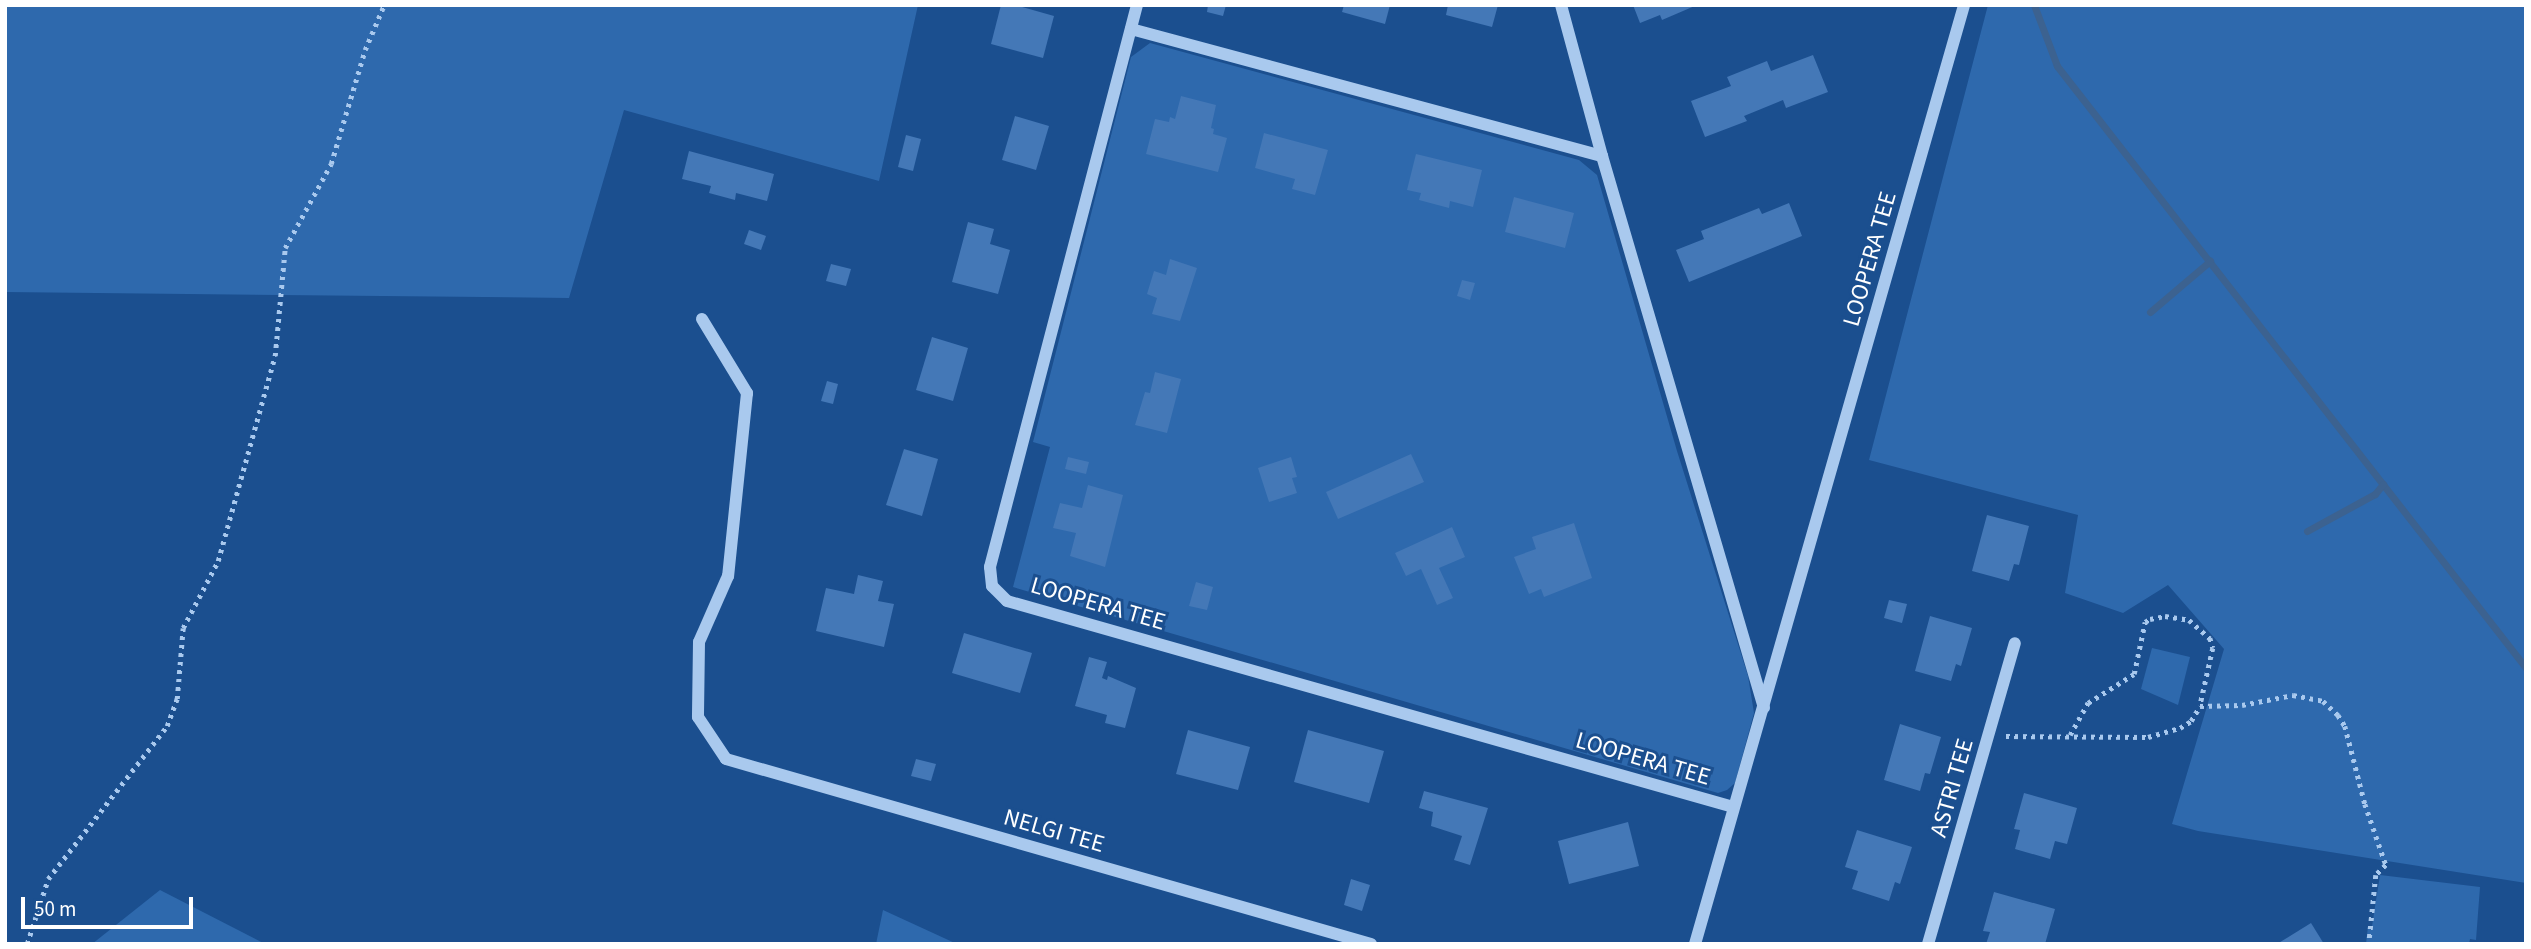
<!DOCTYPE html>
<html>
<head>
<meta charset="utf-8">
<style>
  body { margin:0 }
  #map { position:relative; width:2531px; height:949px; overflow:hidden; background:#1b4f8f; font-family:"Source Sans 3",sans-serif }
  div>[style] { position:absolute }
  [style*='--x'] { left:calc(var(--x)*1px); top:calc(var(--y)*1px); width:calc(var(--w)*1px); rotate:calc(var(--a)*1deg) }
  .green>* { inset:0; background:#2e69ad }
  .stream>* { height:7px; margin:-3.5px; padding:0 3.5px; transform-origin:3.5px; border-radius:3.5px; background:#3c6290 }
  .building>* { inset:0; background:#4478b7 }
  .path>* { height:4.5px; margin-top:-2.25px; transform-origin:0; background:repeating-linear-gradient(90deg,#a9c9ee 0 3.5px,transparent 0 8.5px) }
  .minor>* { height:12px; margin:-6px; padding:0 6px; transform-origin:6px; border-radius:6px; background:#a9c9ee }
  span { translate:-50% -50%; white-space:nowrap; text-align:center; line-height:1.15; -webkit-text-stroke:6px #1b4f8f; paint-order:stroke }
  .street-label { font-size:24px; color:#fff }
  .frame { position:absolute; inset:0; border:7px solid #fff; pointer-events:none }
  .scale { position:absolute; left:21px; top:897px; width:172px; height:32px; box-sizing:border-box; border:4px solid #fff; border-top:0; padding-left:9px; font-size:21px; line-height:24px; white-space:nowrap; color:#fff; -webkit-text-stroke:5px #1b4f8f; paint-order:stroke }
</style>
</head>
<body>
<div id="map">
  <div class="green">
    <div style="clip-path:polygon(5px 5px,918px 5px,879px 181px,624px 110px,569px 298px,5px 292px)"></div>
    <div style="clip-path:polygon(1988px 5px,2526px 5px,2526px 883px,2198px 831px,2172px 824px,2224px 649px,2168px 585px,2123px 613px,2065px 593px,2078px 515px,1869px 460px)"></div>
    <div style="clip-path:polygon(1150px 43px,1579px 160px,1597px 175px,1677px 451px,1748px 676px,1754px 713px,1735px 783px,1727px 790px,1718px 793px,1013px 587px,1050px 447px,1033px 442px,1131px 57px)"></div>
    <div style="clip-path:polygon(2152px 648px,2190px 657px,2178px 705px,2141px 689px)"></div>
    <div style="clip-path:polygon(2380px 875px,2480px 887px,2476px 940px,2470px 939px,2469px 944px,2366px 944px,2368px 926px,2372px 926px)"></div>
    <div style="clip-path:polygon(160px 890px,265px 944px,92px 944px)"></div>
    <div style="clip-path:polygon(883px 910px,957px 944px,876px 944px)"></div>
  </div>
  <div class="stream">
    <div style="--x:2034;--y:5;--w:65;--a:69.3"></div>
    <div style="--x:2057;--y:66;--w:763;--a:52.08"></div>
    <div style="--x:2150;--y:312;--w:79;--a:-40.4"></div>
    <div style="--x:2307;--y:531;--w:77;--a:-28.6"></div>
    <div style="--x:2375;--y:494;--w:13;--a:-51"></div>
  </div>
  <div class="building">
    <div style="clip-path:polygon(1001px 5px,1015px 5px,1054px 16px,1043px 58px,991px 44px)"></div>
    <div style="clip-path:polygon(1208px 5px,1226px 5px,1223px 16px,1207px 12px)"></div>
    <div style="clip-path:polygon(1344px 5px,1390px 5px,1385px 24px,1342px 12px)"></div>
    <div style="clip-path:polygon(1448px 5px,1498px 5px,1492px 27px,1446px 15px)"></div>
    <div style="clip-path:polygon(1633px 5px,1697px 5px,1662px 20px,1660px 15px,1640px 23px)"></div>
    <div style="clip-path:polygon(1813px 55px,1828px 92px,1786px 108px,1783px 100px,1744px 116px,1747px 121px,1705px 137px,1691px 101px,1731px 86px,1727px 77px,1767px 61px,1771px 71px)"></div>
    <div style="clip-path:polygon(1181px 96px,1216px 105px,1211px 128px,1214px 129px,1213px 134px,1227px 138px,1218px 172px,1146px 154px,1155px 119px,1169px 122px,1170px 117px,1175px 119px)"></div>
    <div style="clip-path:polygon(1015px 116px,1049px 126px,1036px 170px,1002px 160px)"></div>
    <div style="clip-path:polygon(1264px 133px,1328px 150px,1315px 195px,1292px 189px,1295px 179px,1255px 168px)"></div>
    <div style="clip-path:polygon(906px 135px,921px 139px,913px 171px,898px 167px)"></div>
    <div style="clip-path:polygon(689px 151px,774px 174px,767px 201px,736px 193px,735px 200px,709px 193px,711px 186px,682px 179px)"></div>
    <div style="clip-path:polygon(1416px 154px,1482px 170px,1473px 207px,1450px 201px,1449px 208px,1419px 200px,1421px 193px,1407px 190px)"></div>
    <div style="clip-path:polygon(1514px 197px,1574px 213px,1565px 248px,1505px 232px)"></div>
    <div style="clip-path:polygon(1789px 203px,1802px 236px,1689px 282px,1676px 250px,1704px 239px,1701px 231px,1759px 208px,1762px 214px)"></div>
    <div style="clip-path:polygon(968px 222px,994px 229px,990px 244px,1010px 250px,998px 294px,952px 282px)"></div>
    <div style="clip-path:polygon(749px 230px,766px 236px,761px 250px,744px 244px)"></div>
    <div style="clip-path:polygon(1170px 259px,1197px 268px,1180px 321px,1152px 314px,1157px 298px,1147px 294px,1154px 271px,1166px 275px)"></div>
    <div style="clip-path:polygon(831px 264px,851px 269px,846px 286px,826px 281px)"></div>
    <div style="clip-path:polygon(1462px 280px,1475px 283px,1470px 300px,1457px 296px)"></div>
    <div style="clip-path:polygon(932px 337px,968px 348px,953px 401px,916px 390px)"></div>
    <div style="clip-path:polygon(1155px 372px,1181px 379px,1167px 433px,1135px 425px,1145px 392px,1150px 393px)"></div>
    <div style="clip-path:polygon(827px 381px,838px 384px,833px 404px,821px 401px)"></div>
    <div style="clip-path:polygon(904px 449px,938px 459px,922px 516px,886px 505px)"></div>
    <div style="clip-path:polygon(1411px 454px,1424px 482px,1338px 519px,1326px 492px)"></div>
    <div style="clip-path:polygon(1068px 457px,1089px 462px,1086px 474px,1065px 469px)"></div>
    <div style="clip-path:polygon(1291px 457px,1297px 477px,1292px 478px,1297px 493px,1269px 502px,1258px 468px)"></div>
    <div style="clip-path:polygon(1088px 485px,1123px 495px,1105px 567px,1070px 556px,1076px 533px,1053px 528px,1060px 503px,1082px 508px)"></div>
    <div style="clip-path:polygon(1987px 515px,2029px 526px,2019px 565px,2014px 564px,2009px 581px,1972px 571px)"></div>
    <div style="clip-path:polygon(1574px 523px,1592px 578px,1544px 597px,1541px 589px,1529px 594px,1514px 557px,1536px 549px,1532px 537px)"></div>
    <div style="clip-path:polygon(1452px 527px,1465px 557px,1439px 568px,1453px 598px,1437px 605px,1421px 569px,1406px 576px,1395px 553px)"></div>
    <div style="clip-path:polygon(858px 575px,883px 581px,878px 601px,894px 604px,884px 647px,816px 631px,826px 588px,854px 594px)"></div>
    <div style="clip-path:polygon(1196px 582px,1213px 587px,1207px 610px,1189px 606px)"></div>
    <div style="clip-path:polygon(1889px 600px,1907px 604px,1902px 623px,1884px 618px)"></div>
    <div style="clip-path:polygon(1930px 616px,1972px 628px,1961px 666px,1956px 664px,1951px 681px,1915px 671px)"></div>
    <div style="clip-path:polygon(964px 633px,1032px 653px,1020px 693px,952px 673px)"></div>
    <div style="clip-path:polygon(1089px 657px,1107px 662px,1102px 678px,1107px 680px,1108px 676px,1136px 688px,1125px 728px,1105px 723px,1107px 715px,1075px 706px)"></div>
    <div style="clip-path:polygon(1900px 724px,1941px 737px,1930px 774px,1925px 773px,1920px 791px,1884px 780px)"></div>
    <div style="clip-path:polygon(1188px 730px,1250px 747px,1238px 790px,1176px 774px)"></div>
    <div style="clip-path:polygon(1308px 730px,1384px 751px,1369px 803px,1294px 782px)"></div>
    <div style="clip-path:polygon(916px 759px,936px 764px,931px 781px,911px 776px)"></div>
    <div style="clip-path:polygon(1424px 791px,1488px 808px,1470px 865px,1454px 860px,1462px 836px,1431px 826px,1433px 812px,1419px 808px)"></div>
    <div style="clip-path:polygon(2024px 793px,2077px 808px,2067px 844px,2055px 841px,2050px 859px,2015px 849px,2020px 830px,2014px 829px)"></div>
    <div style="clip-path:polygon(1628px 822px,1639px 866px,1569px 884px,1558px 841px)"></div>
    <div style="clip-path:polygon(1857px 830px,1912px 847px,1900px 884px,1895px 882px,1889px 901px,1852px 889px,1858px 871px,1845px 867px)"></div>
    <div style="clip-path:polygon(1351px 879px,1370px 885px,1362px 911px,1344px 905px)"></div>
    <div style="clip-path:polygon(1994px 892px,2055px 909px,2045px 944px,1986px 944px,1990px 932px,1983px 931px)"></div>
    <div style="clip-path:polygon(2311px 923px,2324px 944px,2277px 944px)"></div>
  </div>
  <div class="path">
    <div style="--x:2070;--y:735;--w:37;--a:-61"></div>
    <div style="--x:2088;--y:703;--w:54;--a:-32.2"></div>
    <div style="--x:2134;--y:674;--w:53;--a:-78.1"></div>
    <div style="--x:2145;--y:622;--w:6;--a:-31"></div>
    <div style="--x:2150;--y:619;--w:15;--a:-11"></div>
    <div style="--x:2165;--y:616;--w:24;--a:9"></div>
    <div style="--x:2189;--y:620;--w:28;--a:41"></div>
    <div style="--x:2210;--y:638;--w:10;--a:73"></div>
    <div style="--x:2213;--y:648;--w:59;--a:102.6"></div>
    <div style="--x:2006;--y:736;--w:142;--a:0.4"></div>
    <div style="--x:2148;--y:737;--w:33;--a:-16"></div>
    <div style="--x:2180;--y:728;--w:13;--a:-32"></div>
    <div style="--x:2191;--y:721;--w:17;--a:-59"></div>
    <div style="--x:2200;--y:706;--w:42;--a:-1.4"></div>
    <div style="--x:2242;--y:705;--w:52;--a:-11.1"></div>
    <div style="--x:2293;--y:695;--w:31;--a:11"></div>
    <div style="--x:2323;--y:701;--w:21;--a:43"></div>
    <div style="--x:2338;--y:715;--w:13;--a:58"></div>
    <div style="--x:2345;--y:726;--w:81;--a:75.6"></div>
    <div style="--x:2365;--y:804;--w:65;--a:71"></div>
    <div style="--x:2386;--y:865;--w:14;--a:135"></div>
    <div style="--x:2376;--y:875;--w:69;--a:95.8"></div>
    <div style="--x:27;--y:944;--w:68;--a:-72.1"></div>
    <div style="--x:48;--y:879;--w:194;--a:-52.1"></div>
    <div style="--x:167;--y:726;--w:29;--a:-70"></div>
    <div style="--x:177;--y:699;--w:71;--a:-85.2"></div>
    <div style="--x:183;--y:628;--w:76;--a:-62.4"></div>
    <div style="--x:218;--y:561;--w:213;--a:-74.5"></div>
    <div style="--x:275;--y:356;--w:108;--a:-84.7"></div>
    <div style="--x:285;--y:248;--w:96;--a:-61.3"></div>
    <div style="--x:331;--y:164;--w:119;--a:-73.4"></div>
    <div style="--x:365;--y:50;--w:49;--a:-67.1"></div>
  </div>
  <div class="minor">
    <div style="--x:1137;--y:5;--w:581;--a:104.66"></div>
    <div style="--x:990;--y:567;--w:19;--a:84"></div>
    <div style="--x:992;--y:586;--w:21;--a:45"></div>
    <div style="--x:1007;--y:601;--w:755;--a:15.84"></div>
    <div style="--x:1561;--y:5;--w:156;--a:74.8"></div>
    <div style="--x:1602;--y:156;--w:575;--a:73.64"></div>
    <div style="--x:1131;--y:29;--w:488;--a:15.1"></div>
    <div style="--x:702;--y:319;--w:87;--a:58.7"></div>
    <div style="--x:747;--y:393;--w:184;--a:95.9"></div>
    <div style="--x:728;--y:576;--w:72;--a:113.7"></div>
    <div style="--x:699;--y:642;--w:75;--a:90.8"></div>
    <div style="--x:698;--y:717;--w:50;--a:56.3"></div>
    <div style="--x:726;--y:759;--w:671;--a:16"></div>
    <div style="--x:1695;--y:944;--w:977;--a:-74.01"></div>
    <div style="--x:1928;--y:944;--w:313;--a:-73.9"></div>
  </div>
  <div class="street-label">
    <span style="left:1870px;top:259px;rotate:-74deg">LOOPERA TEE</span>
    <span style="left:1098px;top:604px;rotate:16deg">LOOPERA TEE</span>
    <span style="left:1643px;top:759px;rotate:16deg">LOOPERA TEE</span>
    <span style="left:1952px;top:788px;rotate:-74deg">ASTRI TEE</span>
    <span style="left:1054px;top:831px;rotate:16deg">NELGI TEE</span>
  </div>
  <div class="frame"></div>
  <div class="scale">50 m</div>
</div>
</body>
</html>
